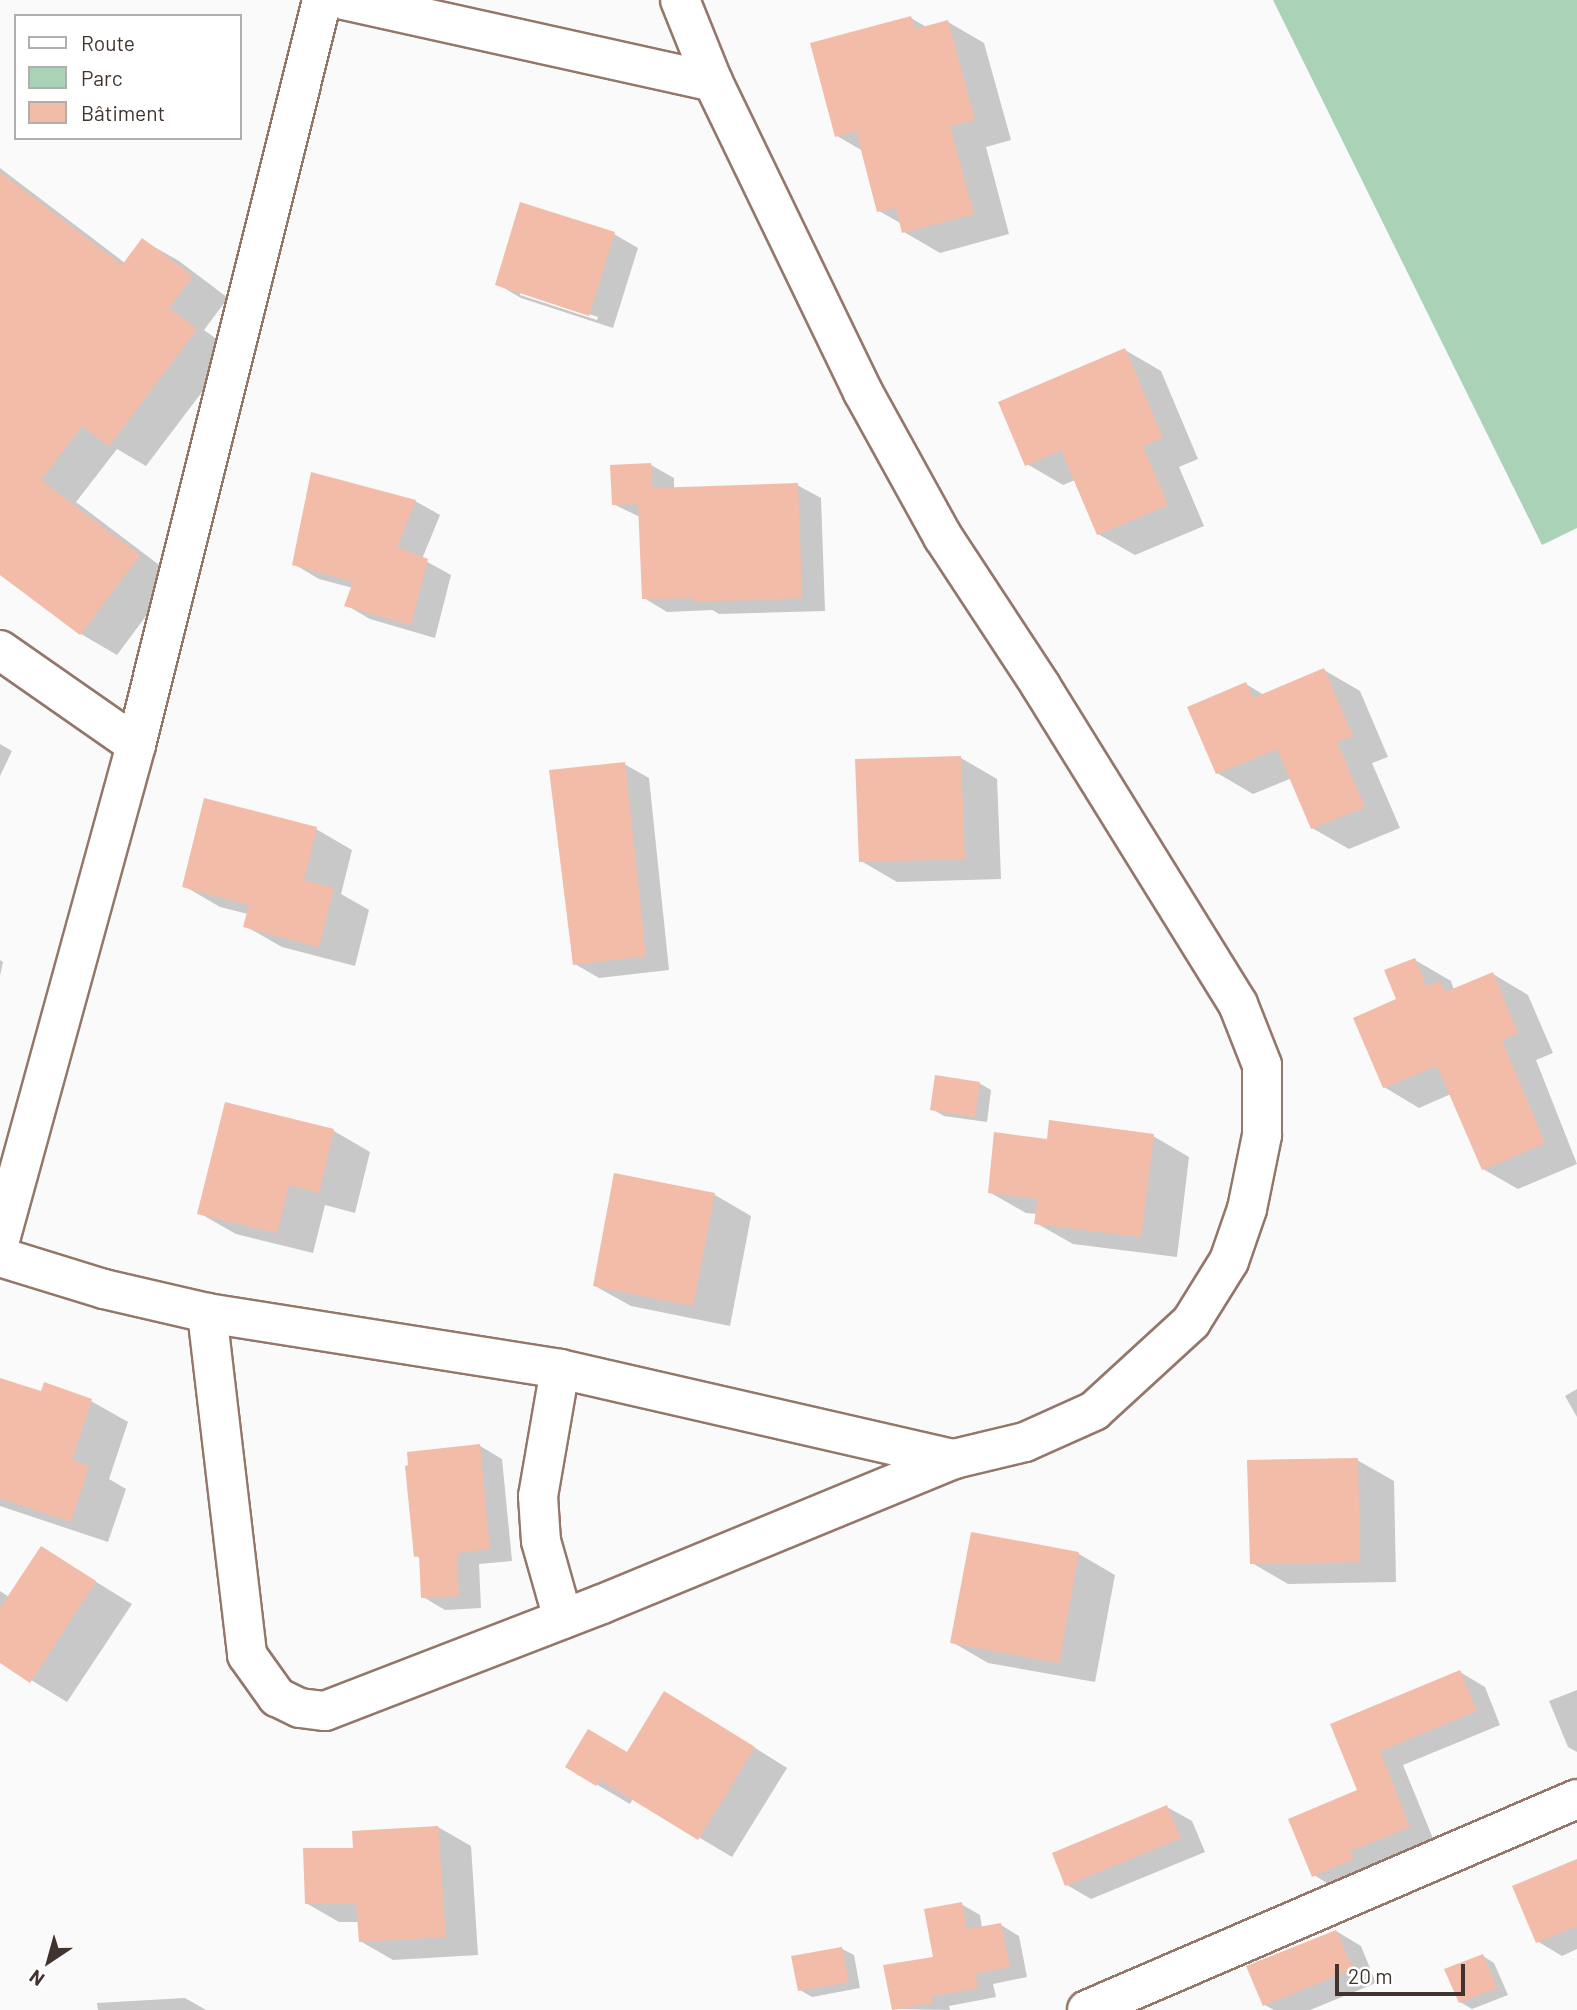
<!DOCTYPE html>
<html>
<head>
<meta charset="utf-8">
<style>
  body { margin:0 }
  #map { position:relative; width:1577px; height:2010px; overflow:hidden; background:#fafafa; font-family:Barlow,sans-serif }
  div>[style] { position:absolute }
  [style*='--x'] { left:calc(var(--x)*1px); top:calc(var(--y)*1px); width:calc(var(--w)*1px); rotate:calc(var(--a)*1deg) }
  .green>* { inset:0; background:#a9d2b6 }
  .shadow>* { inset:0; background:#0003 }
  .building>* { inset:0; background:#f3bca9 }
  .roads { filter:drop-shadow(2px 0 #95776a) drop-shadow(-2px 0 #95776a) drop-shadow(0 2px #95776a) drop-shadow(0 -2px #95776a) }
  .minor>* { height:38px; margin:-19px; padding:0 19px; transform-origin:19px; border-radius:19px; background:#fff }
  span { translate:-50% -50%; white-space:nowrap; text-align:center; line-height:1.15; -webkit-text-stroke:6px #fff; paint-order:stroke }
  .legend { position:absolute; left:14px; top:14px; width:228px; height:126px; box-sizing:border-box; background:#fff; border:2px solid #b3aeab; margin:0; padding:9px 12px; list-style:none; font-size:21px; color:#41342e }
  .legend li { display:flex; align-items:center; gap:14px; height:35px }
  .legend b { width:35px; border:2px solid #b3aeab }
  .north { position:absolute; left:14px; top:1926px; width:70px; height:70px; -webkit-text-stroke:5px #fff; paint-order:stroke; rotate:216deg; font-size:19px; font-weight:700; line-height:28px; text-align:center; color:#41342e }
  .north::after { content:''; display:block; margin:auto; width:24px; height:32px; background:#41342e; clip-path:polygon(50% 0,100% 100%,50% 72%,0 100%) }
  .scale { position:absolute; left:1335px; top:1964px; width:130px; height:32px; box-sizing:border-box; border:4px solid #41342e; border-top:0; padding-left:9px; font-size:21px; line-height:24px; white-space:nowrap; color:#41342e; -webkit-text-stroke:5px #fff; paint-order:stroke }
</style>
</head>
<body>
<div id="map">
  <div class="green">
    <div style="clip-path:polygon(1273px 0,1577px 0,1577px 528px,1542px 545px)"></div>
  </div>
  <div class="shadow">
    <div style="clip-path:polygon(911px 18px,928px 28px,948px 22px,984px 43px,1011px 140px,986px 147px,1009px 234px,940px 253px,904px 232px,902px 224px,879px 211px,863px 151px,837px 136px)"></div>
    <div style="clip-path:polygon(0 168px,125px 263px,142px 240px,179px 261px,228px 298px,204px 330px,233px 351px,146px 466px,117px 449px,76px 502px,175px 577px,117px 655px,81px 634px,0 573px)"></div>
    <div style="clip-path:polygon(evenodd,614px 234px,638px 248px,613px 328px,521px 298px,497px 284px,614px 234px,520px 291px,598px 317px,597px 320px,520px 295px,520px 291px)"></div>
    <div style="clip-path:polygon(1125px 350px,1161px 371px,1198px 459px,1179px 467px,1204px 526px,1135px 555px,1098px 534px,1075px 480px,1063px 485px,1027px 464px)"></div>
    <div style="clip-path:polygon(651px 465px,674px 478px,674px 489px,797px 485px,821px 498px,825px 611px,719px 614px,712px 610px,667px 612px,644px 598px,640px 517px,613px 504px)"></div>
    <div style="clip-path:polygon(415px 501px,440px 515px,422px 559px,451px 575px,435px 638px,370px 619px,346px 605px,353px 588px,319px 579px,294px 564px)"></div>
    <div style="clip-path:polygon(1324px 670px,1360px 691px,1388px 757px,1372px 763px,1400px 828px,1349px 849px,1312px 828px,1292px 778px,1253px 794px,1217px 773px,1246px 684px,1264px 695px)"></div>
    <div style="clip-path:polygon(0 744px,12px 751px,0 776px)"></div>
    <div style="clip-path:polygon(961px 758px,997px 779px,1001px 879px,897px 882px,861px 861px)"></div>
    <div style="clip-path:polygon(624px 764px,649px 778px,669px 970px,599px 978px,575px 964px)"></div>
    <div style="clip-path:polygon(316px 829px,352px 850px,341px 894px,369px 910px,355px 966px,282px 947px,245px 926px,248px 914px,220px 907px,184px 886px)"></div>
    <div style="clip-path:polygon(0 960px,3px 962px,0 976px)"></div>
    <div style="clip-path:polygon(1415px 960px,1451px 981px,1454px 990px,1493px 974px,1528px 995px,1553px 1053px,1536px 1060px,1577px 1164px,1518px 1189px,1483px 1169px,1451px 1094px,1419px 1108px,1384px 1087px,1398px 1000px)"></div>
    <div style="clip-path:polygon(979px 1083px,991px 1090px,987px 1122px,944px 1116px,932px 1109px)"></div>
    <div style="clip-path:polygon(226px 1104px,334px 1131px,370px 1152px,355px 1213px,325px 1205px,313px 1253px,236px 1234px,199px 1213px)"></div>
    <div style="clip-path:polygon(1153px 1136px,1189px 1157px,1177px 1257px,1073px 1244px,1036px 1223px,1038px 1214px,1026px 1213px,989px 1192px,1048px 1141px)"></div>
    <div style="clip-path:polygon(715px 1195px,751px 1216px,730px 1326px,631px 1306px,595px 1286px)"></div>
    <div style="clip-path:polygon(0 1379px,42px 1393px,91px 1401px,128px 1422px,109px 1479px,126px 1489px,108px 1542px,0 1506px)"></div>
    <div style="clip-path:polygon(1577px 1389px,1577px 1417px,1565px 1396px)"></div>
    <div style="clip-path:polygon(480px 1446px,502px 1459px,512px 1561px,479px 1564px,481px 1608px,445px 1610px,423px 1597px,420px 1558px,416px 1556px)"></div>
    <div style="clip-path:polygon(1357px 1460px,1394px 1481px,1396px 1582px,1288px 1584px,1252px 1563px)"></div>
    <div style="clip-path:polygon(972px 1534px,1079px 1554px,1115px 1575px,1095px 1682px,988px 1663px,952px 1642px)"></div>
    <div style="clip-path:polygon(41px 1548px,132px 1604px,67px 1702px,0 1661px,0 1591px,9px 1597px)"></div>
    <div style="clip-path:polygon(1460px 1672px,1485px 1687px,1500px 1725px,1403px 1765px,1434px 1841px,1374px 1865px,1377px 1873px,1338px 1890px,1314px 1875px,1359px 1791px,1332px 1725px)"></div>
    <div style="clip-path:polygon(1577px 1690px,1577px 1752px,1568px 1747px,1549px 1701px)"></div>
    <div style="clip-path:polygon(698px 1712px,787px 1768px,732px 1857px,633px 1798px,630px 1804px,567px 1767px,628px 1754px)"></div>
    <div style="clip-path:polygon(1167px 1807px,1192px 1821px,1205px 1852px,1091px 1899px,1067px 1885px)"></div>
    <div style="clip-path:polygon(438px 1827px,471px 1846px,478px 1955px,393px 1960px,360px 1941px,359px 1922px,339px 1922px,306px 1903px,354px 1850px)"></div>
    <div style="clip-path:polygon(1577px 1866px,1577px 1949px,1562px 1956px,1537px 1941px)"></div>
    <div style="clip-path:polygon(961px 1904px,980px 1915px,982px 1928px,1001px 1925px,1019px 1936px,1027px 1977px,993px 1984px,996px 1997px,949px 2006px,950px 2010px,894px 2009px,935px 1958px)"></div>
    <div style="clip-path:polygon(1336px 1931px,1361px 1946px,1376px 1983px,1310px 2010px,1274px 2010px,1265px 2005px)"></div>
    <div style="clip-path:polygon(842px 1949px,854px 1955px,860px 1988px,812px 1997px,800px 1990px)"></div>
    <div style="clip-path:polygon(1483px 1956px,1494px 1963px,1508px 1995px,1472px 2009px,1460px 2002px)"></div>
    <div style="clip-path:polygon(185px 1998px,206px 2010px,98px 2010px,97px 2003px)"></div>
  </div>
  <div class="building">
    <div style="clip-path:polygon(911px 16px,915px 29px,948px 20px,975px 120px,950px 126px,974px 214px,902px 233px,896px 208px,877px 212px,856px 131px,835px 137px,810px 43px)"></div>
    <div style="clip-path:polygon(0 172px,122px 265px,142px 238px,193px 276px,169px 308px,197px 329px,109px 446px,82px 426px,41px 480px,140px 555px,80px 635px,0 575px)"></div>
    <div style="clip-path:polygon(520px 202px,615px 232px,589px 316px,495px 285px)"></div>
    <div style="clip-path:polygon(1125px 348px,1163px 438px,1143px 446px,1168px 505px,1097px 535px,1061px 450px,1025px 466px,998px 402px)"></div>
    <div style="clip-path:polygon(651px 463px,652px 488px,798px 483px,802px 598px,694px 602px,694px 598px,642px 599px,638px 504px,612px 505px,610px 465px)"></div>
    <div style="clip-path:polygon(311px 472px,416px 500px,397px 547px,428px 559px,411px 625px,344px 606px,353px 582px,292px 565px)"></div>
    <div style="clip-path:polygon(1324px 668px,1353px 736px,1337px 742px,1365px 807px,1311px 829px,1277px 749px,1216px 774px,1187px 707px,1246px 682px,1253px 698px)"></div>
    <div style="clip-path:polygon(961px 756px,965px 859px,859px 862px,855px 759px)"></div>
    <div style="clip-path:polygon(625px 762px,646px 956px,573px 965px,549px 770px)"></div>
    <div style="clip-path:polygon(204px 798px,317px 827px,304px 880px,334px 888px,319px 947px,243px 927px,249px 905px,182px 887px)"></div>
    <div style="clip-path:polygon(1415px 958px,1426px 986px,1440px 981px,1445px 992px,1493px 972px,1518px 1033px,1502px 1040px,1545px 1143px,1482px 1170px,1437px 1066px,1383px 1088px,1353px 1018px,1396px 999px,1384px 970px)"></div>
    <div style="clip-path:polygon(935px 1075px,980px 1082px,975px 1117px,930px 1110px)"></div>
    <div style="clip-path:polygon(225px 1102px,334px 1129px,319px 1193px,289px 1185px,277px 1233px,197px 1214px)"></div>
    <div style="clip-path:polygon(1049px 1120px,1154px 1134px,1141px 1237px,1034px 1224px,1038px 1199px,988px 1193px,994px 1132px,1047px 1139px)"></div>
    <div style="clip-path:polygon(614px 1173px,715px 1193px,693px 1306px,593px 1286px)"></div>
    <div style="clip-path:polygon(0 1378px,41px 1391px,44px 1382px,92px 1399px,72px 1460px,89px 1466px,71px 1522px,0 1498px)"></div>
    <div style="clip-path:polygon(480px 1444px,490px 1549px,457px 1553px,459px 1596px,421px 1598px,419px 1556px,414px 1557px,405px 1466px,408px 1465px,407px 1452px)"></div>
    <div style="clip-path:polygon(1358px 1458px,1360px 1562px,1250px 1564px,1247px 1460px)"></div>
    <div style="clip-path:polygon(971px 1532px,1079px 1552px,1059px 1663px,950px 1643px)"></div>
    <div style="clip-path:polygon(41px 1546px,96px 1581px,30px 1683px,0 1663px,0 1608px)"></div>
    <div style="clip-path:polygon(1460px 1670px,1477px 1711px,1380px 1751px,1410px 1827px,1350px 1851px,1354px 1859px,1312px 1877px,1288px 1819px,1357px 1790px,1330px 1724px)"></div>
    <div style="clip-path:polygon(664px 1691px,755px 1747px,698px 1840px,600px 1780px,596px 1786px,565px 1767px,588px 1729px,627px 1752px)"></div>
    <div style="clip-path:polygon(1167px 1805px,1181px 1838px,1065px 1886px,1052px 1853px)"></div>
    <div style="clip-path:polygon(438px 1826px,446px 1937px,359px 1942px,356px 1903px,305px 1904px,303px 1848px,353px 1848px,352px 1831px)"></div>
    <div style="clip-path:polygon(1577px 1859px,1577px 1926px,1536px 1943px,1512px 1886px)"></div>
    <div style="clip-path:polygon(962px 1902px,967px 1929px,1001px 1923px,1010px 1967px,976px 1974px,978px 1988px,932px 1996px,933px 2003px,892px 2010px,883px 1965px,933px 1957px,924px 1909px)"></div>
    <div style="clip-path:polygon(1336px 1930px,1353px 1969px,1263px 2006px,1246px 1966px)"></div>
    <div style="clip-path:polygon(842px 1947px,849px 1982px,798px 1991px,791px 1956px)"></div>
    <div style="clip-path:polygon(1483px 1954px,1497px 1988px,1459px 2003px,1444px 1969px)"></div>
  </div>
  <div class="roads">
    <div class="minor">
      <div style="--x:344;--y:0;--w:378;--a:12.5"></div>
      <div style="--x:0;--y:650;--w:166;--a:34.9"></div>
      <div style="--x:0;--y:1240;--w:513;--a:-74.64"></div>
      <div style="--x:136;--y:745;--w:768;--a:-75.98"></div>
      <div style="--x:0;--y:1257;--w:109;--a:17.1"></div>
      <div style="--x:104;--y:1289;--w:106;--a:13.1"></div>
      <div style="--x:207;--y:1313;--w:357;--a:9"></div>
      <div style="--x:560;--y:1369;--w:404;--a:12.9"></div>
      <div style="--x:207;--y:1313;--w:344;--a:83.3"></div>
      <div style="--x:247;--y:1655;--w:52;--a:54.5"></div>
      <div style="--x:277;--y:1697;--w:25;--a:26"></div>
      <div style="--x:300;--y:1708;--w:25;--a:7"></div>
      <div style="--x:325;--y:1711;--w:297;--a:-21.1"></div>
      <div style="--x:602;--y:1604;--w:381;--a:-22.4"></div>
      <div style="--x:954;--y:1459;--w:73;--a:-13.5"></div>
      <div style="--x:1025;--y:1442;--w:76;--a:-24.2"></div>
      <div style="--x:1094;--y:1411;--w:132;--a:-42.5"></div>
      <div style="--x:1191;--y:1322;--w:72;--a:-58.1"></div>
      <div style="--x:1229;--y:1261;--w:55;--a:-70.9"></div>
      <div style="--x:1247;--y:1209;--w:76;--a:-78.5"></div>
      <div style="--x:1262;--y:1135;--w:70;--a:-90"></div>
      <div style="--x:1262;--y:1065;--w:66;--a:-111.5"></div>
      <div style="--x:1238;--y:1004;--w:374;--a:-121.8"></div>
      <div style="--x:1041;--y:686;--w:178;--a:-123.3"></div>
      <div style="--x:943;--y:537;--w:166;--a:-118.9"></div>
      <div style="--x:863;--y:392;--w:344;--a:-115.8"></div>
      <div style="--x:713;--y:82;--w:88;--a:-111.9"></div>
      <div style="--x:560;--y:1369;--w:129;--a:99.8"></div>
      <div style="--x:538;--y:1496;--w:45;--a:86.2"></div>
      <div style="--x:541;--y:1541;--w:81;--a:74.2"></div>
      <div style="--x:1087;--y:2010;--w:533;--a:-23.3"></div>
    </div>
  </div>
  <ul class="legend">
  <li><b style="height:9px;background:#fff"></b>Route</li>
  <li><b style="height:19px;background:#a9d2b6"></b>Parc</li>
  <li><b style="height:19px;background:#f3bca9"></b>Bâtiment</li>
  </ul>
  <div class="north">N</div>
  <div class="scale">20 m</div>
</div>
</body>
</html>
